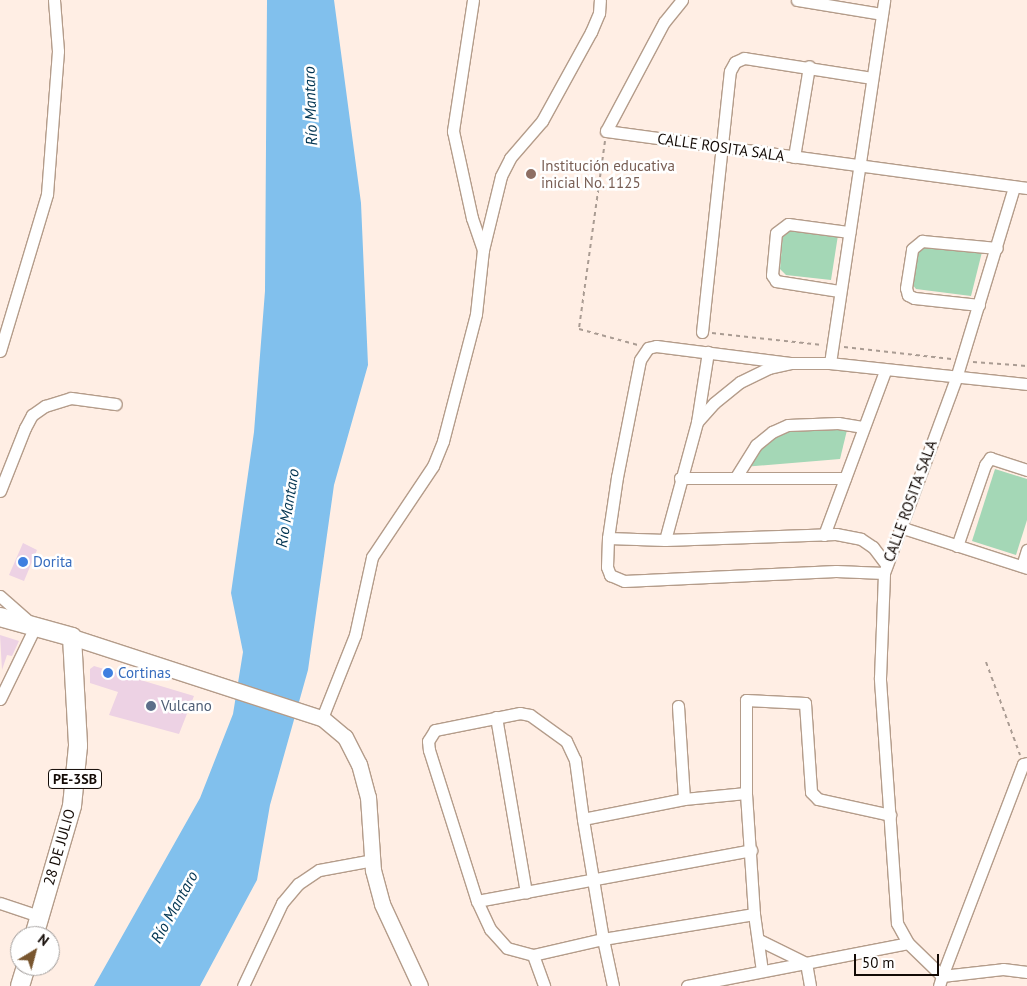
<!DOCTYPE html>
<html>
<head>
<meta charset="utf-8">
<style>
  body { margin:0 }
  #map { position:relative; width:1027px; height:986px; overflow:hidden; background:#ffeee4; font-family:"PT Sans",sans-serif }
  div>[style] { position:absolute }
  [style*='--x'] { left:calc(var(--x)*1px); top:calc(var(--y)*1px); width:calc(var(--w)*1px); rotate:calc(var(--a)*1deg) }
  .green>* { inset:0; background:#a4d7b6 }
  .water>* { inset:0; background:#81c0ed }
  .building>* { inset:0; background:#edd2e4 }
  .path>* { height:2px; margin-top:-1px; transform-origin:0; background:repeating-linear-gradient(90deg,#aa9c93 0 4px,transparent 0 8px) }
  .roads { filter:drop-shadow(1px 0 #b49c8a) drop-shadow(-1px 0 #b49c8a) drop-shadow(0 1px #b49c8a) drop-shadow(0 -1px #b49c8a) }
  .minor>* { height:11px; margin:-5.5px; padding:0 5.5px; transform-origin:5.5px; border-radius:5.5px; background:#fff }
  .major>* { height:15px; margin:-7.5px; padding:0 7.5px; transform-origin:7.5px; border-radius:7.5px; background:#fff }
  .highway>* { height:18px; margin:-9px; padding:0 9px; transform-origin:9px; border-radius:9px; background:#fff }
  .dots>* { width:14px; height:14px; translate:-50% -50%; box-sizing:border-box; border:2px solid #fff; border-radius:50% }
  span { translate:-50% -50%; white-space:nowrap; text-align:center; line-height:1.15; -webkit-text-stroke:5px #fff; paint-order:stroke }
  .shield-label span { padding:1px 4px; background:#fff; border:1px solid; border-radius:4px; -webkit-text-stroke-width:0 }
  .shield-label { font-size:14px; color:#130a05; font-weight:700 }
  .street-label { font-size:15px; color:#130a05 }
  .education-label { font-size:15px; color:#785e54 }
  .left { translate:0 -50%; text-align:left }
  .shop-label { font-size:15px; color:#366cbe }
  .service-label { font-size:15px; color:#4e5e75 }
  .water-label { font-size:16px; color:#003451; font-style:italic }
  .north { position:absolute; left:10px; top:926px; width:50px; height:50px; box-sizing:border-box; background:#fff; border:1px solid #a19d9b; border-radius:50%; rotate:37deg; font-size:14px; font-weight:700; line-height:20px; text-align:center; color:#130a05 }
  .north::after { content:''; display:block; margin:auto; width:18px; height:22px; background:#79562f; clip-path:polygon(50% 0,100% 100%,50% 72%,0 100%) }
  .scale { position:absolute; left:854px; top:954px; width:85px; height:22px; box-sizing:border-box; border:2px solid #130a05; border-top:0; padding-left:6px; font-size:15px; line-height:18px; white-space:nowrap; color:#130a05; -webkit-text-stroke:4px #fff; paint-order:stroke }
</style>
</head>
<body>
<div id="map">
  <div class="green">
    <div style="clip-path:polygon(789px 227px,838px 235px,831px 280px,786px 275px,780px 269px,783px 233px)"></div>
    <div style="clip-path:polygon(922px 244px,982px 252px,971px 296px,916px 289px,912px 284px,917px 248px)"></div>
    <div style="clip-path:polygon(848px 426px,840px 459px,743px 467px,759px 445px,780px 430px)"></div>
    <div style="clip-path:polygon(995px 469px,1027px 479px,1027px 520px,1016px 555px,972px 541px)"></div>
  </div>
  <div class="water">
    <div style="clip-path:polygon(267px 0,334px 0,361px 203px,368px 365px,334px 485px,308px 670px,270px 805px,257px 880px,200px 986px,94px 986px,200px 798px,233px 714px,243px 652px,231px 593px,254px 432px,265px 291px)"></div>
  </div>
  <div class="building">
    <div style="clip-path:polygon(23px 543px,37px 550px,24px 581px,9px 575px)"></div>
    <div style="clip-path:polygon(0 635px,19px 641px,12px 656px,7px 655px,2px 670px)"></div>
    <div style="clip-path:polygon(94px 666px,194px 696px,179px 734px,109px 715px,118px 692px,90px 683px,90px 669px)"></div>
  </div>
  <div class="path">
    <div style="--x:605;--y:141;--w:190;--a:97.9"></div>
    <div style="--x:579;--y:329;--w:61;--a:15.2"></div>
    <div style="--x:712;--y:333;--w:111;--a:6.2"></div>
    <div style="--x:844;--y:347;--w:108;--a:6.4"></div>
    <div style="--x:973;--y:362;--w:54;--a:4.2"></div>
    <div style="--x:986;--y:662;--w:99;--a:69.9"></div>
  </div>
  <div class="roads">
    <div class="minor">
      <div style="--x:473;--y:0;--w:133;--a:98.7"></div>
      <div style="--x:453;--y:131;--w:89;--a:77.7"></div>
      <div style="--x:472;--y:218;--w:34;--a:71"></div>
      <div style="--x:682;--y:0;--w:28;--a:129"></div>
      <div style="--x:664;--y:22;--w:123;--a:118"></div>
      <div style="--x:606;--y:131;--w:425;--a:7.7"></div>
      <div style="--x:797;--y:0;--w:86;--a:9.4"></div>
      <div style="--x:794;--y:157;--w:92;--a:-80.6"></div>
      <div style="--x:839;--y:291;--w:64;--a:-171"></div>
      <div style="--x:776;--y:281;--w:7;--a:-124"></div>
      <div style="--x:772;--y:275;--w:42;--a:-84.6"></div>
      <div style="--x:776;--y:233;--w:15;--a:-37"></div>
      <div style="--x:788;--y:224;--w:62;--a:7.5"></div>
      <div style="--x:979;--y:305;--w:65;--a:-173.9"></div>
      <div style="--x:914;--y:298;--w:7;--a:-153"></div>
      <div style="--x:908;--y:295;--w:7;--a:-106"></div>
      <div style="--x:906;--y:288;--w:39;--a:-81"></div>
      <div style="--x:912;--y:249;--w:13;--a:-39"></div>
      <div style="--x:922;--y:241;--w:75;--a:5.3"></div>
      <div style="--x:702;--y:332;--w:262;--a:-83.9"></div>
      <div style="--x:730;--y:71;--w:10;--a:-61"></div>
      <div style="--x:735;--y:62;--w:10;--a:-24"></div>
      <div style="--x:744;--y:58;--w:129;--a:8.9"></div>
      <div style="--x:0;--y:351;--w:164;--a:-73.3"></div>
      <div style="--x:47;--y:194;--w:143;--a:-85.6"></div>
      <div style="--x:58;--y:51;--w:51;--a:-94.5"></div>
      <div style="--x:790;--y:363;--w:135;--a:-172.8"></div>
      <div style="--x:656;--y:346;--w:8;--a:166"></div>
      <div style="--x:648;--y:348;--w:14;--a:124"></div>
      <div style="--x:640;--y:360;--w:119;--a:101.1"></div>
      <div style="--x:617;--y:477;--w:62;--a:98.4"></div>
      <div style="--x:608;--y:538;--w:29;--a:92"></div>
      <div style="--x:607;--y:567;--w:9;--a:69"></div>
      <div style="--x:610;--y:575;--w:15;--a:23"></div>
      <div style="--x:624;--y:581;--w:212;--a:-2.7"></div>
      <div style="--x:836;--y:571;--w:48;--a:2.4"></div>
      <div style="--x:830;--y:363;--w:367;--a:-81.5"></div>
      <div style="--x:697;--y:422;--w:71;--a:-81.1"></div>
      <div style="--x:736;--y:477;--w:38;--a:-58"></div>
      <div style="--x:756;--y:445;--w:21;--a:-39"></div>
      <div style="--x:772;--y:432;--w:17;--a:-24"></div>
      <div style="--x:788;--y:425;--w:50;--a:-2.3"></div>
      <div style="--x:838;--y:423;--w:26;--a:9"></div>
      <div style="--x:680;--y:478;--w:165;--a:0"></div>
      <div style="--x:0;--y:491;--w:68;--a:-68.4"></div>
      <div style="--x:25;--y:428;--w:15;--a:-62"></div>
      <div style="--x:32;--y:415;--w:16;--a:-35"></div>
      <div style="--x:45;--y:406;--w:27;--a:-17"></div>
      <div style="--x:71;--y:398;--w:45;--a:7.6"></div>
      <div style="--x:900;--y:527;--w:133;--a:17.9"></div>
      <div style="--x:824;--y:535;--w:175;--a:-69.6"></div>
      <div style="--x:608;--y:538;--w:57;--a:2"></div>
      <div style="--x:665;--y:540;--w:171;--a:-2"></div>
      <div style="--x:836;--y:534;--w:25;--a:11"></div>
      <div style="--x:861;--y:539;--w:14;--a:34"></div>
      <div style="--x:873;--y:547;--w:21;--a:53"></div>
      <div style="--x:665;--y:540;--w:122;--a:-74.8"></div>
      <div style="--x:697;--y:422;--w:25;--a:-48"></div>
      <div style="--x:714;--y:403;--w:33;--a:-39"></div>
      <div style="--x:740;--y:382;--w:32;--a:-26"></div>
      <div style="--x:769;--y:368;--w:22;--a:-13"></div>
      <div style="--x:790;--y:363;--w:40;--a:0"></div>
      <div style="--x:830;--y:363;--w:198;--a:6.1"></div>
      <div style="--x:957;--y:546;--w:86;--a:-70.9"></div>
      <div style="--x:985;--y:465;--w:9;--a:-54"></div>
      <div style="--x:990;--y:458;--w:39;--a:18"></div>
      <div style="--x:1022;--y:566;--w:17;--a:-73"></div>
      <div style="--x:0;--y:596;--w:47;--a:41.5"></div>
      <div style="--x:35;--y:627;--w:80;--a:115.9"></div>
      <div style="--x:678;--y:706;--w:93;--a:86.3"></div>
      <div style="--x:496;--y:717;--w:178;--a:80.3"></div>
      <div style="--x:322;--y:718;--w:89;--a:-68.3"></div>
      <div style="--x:355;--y:635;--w:80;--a:-77.7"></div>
      <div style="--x:372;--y:557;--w:110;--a:-56.2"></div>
      <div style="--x:433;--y:466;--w:27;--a:-68"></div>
      <div style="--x:443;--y:441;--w:131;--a:-75.4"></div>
      <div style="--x:476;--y:314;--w:64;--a:-83.8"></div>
      <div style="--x:483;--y:250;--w:76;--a:-76.3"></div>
      <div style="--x:501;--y:176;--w:20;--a:-63"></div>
      <div style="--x:510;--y:158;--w:49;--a:-49.1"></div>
      <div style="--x:542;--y:121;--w:102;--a:-61.2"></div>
      <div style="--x:591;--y:32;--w:21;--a:-67"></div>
      <div style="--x:599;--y:13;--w:13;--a:-86"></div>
      <div style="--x:583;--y:819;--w:103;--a:-11.2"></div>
      <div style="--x:684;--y:799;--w:62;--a:-5.5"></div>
      <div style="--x:477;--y:901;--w:279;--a:-10.5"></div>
      <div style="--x:0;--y:903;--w:41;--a:18.4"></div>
      <div style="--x:759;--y:940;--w:52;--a:26.1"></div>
      <div style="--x:806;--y:963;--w:23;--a:80"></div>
      <div style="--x:533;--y:955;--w:33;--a:70"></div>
      <div style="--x:762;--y:971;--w:58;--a:-98"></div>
      <div style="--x:754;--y:914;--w:121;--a:-93.8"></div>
      <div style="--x:746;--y:793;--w:93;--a:-90"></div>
      <div style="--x:746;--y:700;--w:59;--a:2.9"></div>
      <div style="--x:805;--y:703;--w:89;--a:86.1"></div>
      <div style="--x:811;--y:792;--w:10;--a:45"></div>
      <div style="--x:818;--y:799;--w:74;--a:12.5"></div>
      <div style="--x:942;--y:976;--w:227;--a:-69.1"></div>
      <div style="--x:1023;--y:764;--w:4;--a:-14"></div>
      <div style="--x:942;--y:976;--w:61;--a:-6.5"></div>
      <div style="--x:1003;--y:969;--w:24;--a:7"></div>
      <div style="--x:243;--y:986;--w:92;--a:-64.8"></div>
      <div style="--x:282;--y:903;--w:25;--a:-50"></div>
      <div style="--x:298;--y:884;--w:25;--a:-34"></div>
      <div style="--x:319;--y:870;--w:55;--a:-10.5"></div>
      <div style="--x:613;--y:986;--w:48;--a:-102"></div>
      <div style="--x:603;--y:939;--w:122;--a:-99.5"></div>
      <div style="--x:583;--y:819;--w:60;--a:-97.7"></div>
      <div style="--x:575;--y:760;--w:21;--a:-115"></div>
      <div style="--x:566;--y:741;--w:44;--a:-144.2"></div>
      <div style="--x:530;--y:715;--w:10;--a:-169"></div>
      <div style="--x:520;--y:713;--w:87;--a:168.7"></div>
      <div style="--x:435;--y:730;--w:13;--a:122"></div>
      <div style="--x:428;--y:741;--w:9;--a:84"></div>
      <div style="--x:429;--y:750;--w:158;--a:72.4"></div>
      <div style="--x:477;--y:901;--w:31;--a:65"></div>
      <div style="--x:490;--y:929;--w:25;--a:48"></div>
      <div style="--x:507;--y:948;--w:27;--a:15"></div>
      <div style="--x:533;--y:955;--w:72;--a:-12.9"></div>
      <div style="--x:603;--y:939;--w:153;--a:-9.4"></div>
      <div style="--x:687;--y:986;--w:225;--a:-11"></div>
      <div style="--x:939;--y:986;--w:10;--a:-73"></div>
      <div style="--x:942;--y:976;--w:47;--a:-135.9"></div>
      <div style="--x:908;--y:943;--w:23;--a:-119"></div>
      <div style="--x:897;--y:923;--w:246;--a:-94"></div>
      <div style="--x:880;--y:678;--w:105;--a:-87.8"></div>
      <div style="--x:884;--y:573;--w:208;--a:-69.7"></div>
      <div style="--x:956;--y:378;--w:200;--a:-73.1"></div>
    </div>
    <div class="major">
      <div style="--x:72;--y:637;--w:263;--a:18"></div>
      <div style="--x:322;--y:718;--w:30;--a:40"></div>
      <div style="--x:345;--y:737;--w:30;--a:63"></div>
      <div style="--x:359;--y:764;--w:34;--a:75"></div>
      <div style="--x:368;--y:797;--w:73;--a:86.1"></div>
      <div style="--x:373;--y:870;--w:35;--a:75"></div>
      <div style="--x:382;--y:904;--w:90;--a:65.1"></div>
    </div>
    <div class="highway">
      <div style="--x:0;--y:617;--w:75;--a:15.5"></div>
      <div style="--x:72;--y:637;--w:109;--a:86.8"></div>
      <div style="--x:78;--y:746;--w:60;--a:95.7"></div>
      <div style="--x:72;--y:806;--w:135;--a:106.3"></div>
      <div style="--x:20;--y:986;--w:21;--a:-73"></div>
    </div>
  </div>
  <div class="dots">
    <div style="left:531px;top:174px;background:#8d6e63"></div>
    <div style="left:23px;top:562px;background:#3f7fe0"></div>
    <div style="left:108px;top:673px;background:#3f7fe0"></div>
    <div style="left:151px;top:706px;background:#5c6f8a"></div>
  </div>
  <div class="shield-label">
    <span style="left:75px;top:779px">PE-3SB</span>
  </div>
  <div class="street-label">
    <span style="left:721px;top:147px;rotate:8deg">CALLE ROSITA SALA</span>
    <span style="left:910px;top:501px;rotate:-70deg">CALLE ROSITA SALA</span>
    <span style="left:59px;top:847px;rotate:-74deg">28 DE JULIO</span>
  </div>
  <div class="education-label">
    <span class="left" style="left:541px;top:174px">Institución educativa<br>inicial No. 1125</span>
  </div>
  <div class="shop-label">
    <span class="left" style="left:33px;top:562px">Dorita</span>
    <span class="left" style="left:118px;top:673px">Cortinas</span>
  </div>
  <div class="service-label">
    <span class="left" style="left:161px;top:706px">Vulcano</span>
  </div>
  <div class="water-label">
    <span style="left:310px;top:106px;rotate:-92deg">Río Mantaro</span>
    <span style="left:287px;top:508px;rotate:-81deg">Río Mantaro</span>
    <span style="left:174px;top:907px;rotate:-61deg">Río Mantaro</span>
  </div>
  <div class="north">N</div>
  <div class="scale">50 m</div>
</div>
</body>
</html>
